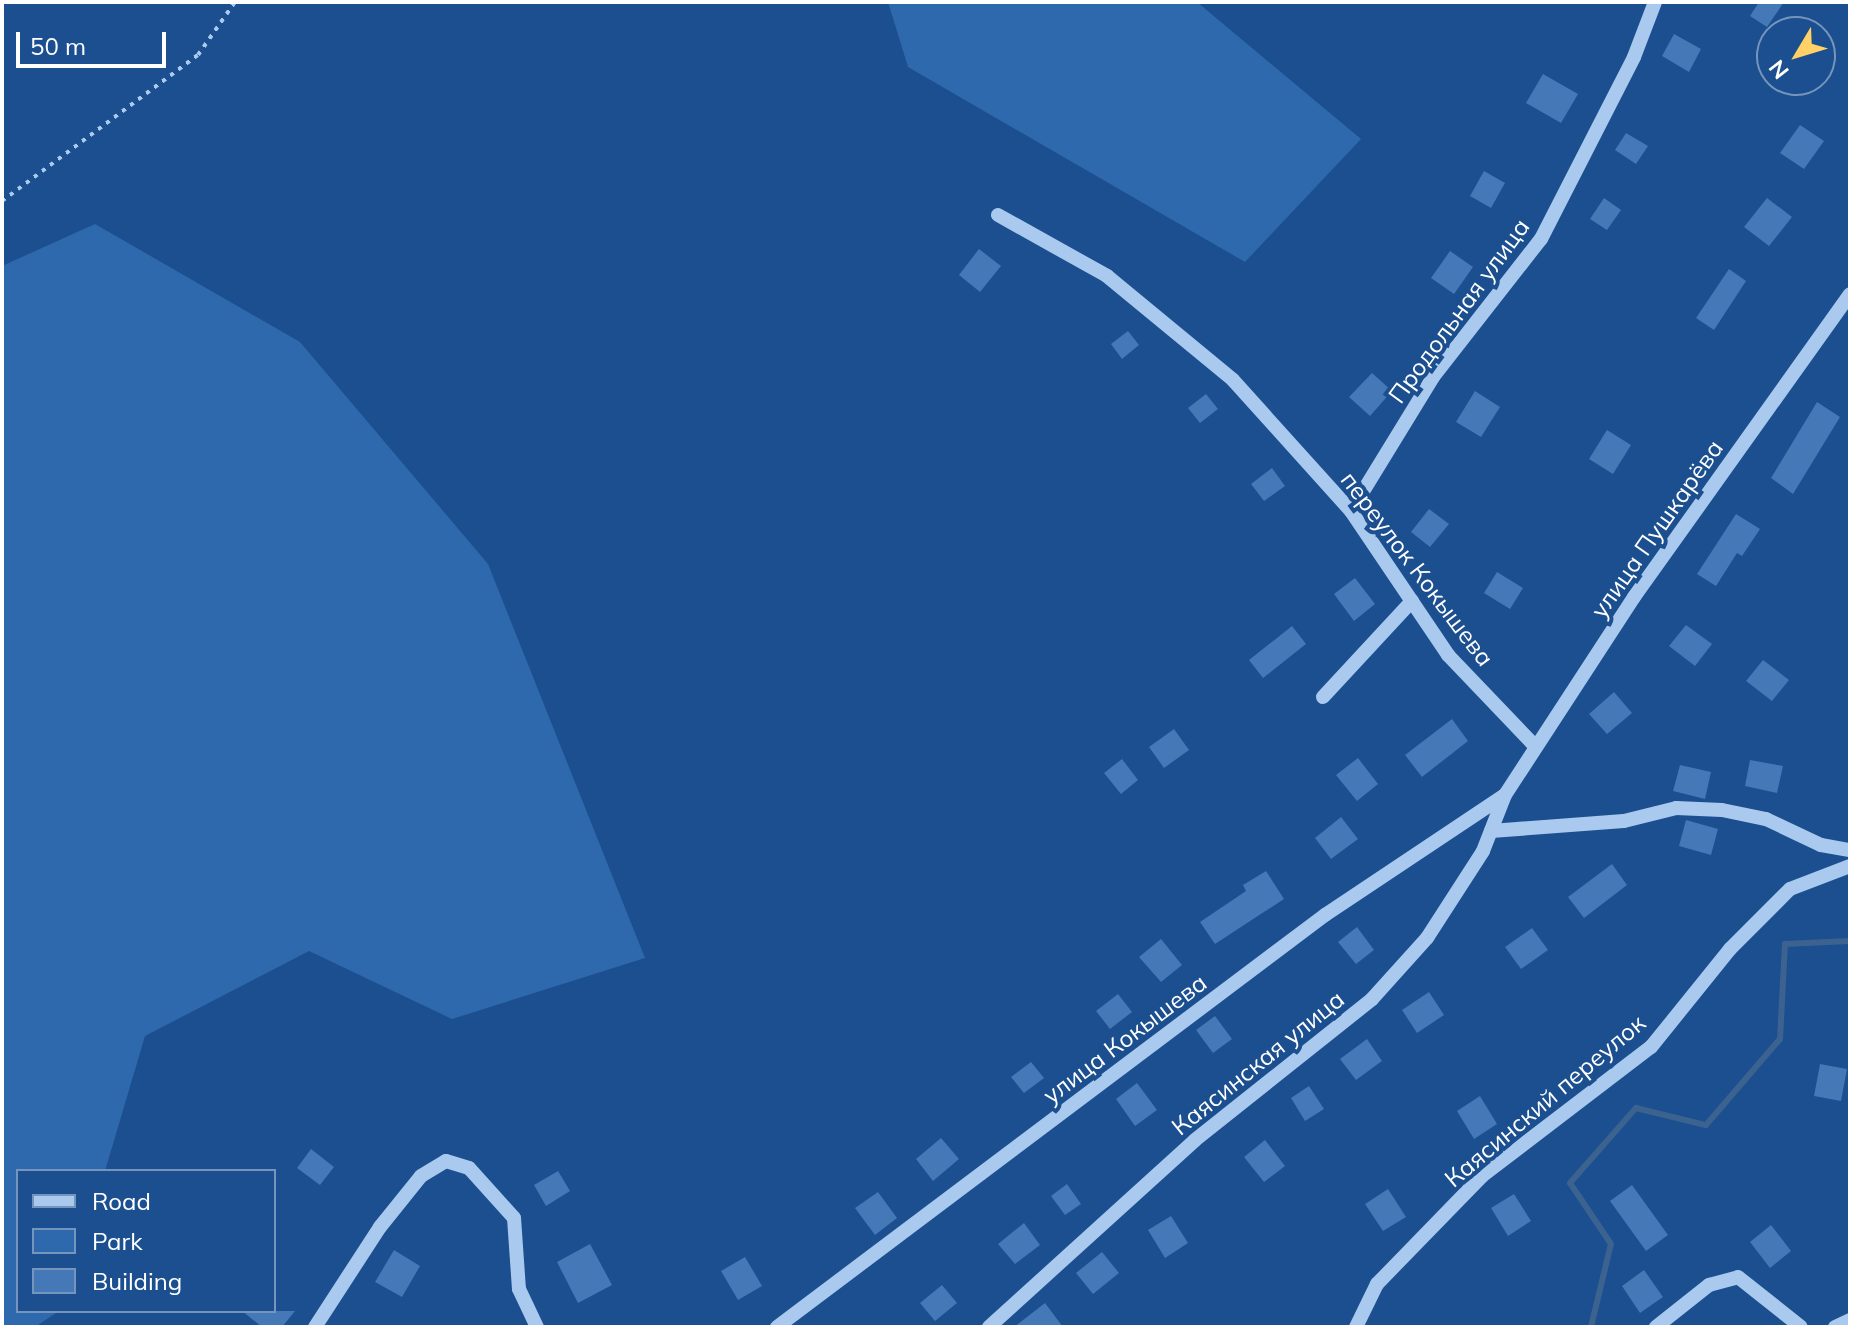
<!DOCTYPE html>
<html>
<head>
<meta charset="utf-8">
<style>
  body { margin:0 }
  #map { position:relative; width:1852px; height:1329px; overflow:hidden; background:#1b4f8f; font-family:Mulish,sans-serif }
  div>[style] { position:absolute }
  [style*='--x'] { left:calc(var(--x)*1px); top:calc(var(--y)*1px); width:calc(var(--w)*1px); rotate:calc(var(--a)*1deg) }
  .green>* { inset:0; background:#2e69ad }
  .stream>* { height:6px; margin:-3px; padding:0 3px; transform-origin:3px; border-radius:3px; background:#3c6290 }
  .building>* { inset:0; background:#4478b7 }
  .path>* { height:4px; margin-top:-2px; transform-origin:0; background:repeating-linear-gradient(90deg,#a9c9ee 0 4px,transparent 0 10px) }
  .minor>* { height:14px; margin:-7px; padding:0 7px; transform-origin:7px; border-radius:7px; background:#a9c9ee }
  span { translate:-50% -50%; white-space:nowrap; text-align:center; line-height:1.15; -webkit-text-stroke:8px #1b4f8f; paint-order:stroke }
  .street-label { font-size:24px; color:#fff }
  .frame { position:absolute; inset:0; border:4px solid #fff; pointer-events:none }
  .legend { position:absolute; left:16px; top:1169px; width:260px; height:144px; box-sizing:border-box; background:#1b4f8f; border:2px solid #7695bc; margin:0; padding:10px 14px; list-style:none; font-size:24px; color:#fff }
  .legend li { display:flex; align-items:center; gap:16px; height:40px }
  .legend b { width:40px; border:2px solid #7695bc }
  .north { position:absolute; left:1756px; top:16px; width:80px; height:80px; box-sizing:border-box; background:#1b4f8f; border:2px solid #7695bc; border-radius:50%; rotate:232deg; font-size:22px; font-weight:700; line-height:32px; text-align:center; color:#fff }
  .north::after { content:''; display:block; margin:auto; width:28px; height:36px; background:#ffd166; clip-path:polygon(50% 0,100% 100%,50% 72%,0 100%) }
  .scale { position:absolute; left:16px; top:32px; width:150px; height:36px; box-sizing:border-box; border:4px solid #fff; border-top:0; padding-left:10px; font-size:24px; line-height:28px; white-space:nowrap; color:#fff; -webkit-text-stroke:6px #1b4f8f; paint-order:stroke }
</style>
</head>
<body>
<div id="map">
  <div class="green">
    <div style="clip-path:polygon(888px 2px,1197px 2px,1361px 139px,1245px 262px,908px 67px)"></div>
    <div style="clip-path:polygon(95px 224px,300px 342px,488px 564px,645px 958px,452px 1019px,309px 951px,145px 1036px,105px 1171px,18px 1171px,18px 1311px,59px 1311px,35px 1327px,2px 1327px,2px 266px)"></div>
  </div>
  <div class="stream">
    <div style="--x:1591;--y:1327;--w:85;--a:-76.5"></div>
    <div style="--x:1611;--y:1244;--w:73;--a:-123.9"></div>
    <div style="--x:1570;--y:1183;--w:100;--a:-48.7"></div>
    <div style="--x:1636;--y:1108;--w:72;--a:13.7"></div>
    <div style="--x:1706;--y:1125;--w:113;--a:-49.3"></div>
    <div style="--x:1780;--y:1039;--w:95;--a:-87"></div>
    <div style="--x:1785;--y:944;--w:65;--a:-2.6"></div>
  </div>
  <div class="building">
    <div style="clip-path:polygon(1759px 2px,1784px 2px,1767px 27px,1750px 16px)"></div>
    <div style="clip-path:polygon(1674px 34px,1701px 49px,1689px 72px,1662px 56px)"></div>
    <div style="clip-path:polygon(1543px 74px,1578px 94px,1561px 123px,1526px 103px)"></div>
    <div style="clip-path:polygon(1800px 125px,1824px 141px,1804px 169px,1780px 153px)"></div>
    <div style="clip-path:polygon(1626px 133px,1648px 146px,1636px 164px,1615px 150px)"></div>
    <div style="clip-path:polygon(1484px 171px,1505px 183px,1491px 208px,1470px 196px)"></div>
    <div style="clip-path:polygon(1604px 198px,1621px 210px,1607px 230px,1590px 219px)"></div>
    <div style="clip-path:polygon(1767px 198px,1792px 217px,1769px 246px,1744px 227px)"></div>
    <div style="clip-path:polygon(979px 249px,1001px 266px,980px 292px,959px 275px)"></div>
    <div style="clip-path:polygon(1450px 251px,1473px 267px,1454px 294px,1431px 278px)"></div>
    <div style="clip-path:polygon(1729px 269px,1746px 281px,1714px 330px,1696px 318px)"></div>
    <div style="clip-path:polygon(1128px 331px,1139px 345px,1122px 359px,1111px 344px)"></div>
    <div style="clip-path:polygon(1372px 373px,1392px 391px,1370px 416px,1349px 397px)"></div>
    <div style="clip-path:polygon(1475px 391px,1500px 407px,1481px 437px,1456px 422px)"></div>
    <div style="clip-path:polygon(1206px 394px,1218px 409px,1200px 423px,1188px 408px)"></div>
    <div style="clip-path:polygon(1817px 402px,1840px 417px,1793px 494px,1771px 478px)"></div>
    <div style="clip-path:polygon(1607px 430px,1631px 445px,1613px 474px,1589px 459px)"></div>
    <div style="clip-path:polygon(1272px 468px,1285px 486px,1264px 501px,1251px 484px)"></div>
    <div style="clip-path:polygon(1429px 509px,1449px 524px,1430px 547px,1411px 532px)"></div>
    <div style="clip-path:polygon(1736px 514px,1760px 529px,1742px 556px,1737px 553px,1716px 586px,1697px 574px)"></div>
    <div style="clip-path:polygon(1497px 572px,1523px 588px,1510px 609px,1484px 593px)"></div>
    <div style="clip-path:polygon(1355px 578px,1375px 604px,1354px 621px,1334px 594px)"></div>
    <div style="clip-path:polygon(1686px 625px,1712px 644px,1695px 666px,1669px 646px)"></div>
    <div style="clip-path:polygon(1292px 626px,1306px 644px,1263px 678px,1249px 660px)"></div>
    <div style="clip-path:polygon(1763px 660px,1789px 680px,1772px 701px,1746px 681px)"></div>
    <div style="clip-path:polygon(1614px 692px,1632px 713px,1607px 734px,1589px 714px)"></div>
    <div style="clip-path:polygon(1452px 719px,1468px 741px,1422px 777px,1405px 755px)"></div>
    <div style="clip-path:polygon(1174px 729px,1189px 750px,1164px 768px,1149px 747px)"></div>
    <div style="clip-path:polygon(1358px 758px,1378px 784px,1357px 801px,1336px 775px)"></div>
    <div style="clip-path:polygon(1122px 759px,1138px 780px,1121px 794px,1104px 773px)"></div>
    <div style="clip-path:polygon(1750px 760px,1783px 766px,1777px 793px,1745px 786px)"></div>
    <div style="clip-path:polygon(1680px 765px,1711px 772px,1705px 799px,1673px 791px)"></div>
    <div style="clip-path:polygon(1341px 817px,1358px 839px,1331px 859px,1315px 838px)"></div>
    <div style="clip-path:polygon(1686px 820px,1718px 829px,1711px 855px,1679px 846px)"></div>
    <div style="clip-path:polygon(1612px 864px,1627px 885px,1584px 918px,1568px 897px)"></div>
    <div style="clip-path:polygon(1266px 871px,1284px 899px,1215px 944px,1200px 922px,1246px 891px,1243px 885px)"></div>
    <div style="clip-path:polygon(1357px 927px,1374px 950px,1356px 964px,1338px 942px)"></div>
    <div style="clip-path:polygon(1532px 928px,1548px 950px,1521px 969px,1505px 947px)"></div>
    <div style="clip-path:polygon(1161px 939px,1182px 965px,1161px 982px,1139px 957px)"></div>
    <div style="clip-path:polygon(1429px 992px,1444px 1015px,1417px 1033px,1402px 1010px)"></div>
    <div style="clip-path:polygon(1118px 994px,1132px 1012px,1110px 1029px,1096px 1011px)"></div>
    <div style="clip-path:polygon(1215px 1016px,1232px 1039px,1213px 1053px,1196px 1030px)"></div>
    <div style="clip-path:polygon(1367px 1039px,1382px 1061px,1356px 1080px,1340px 1059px)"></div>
    <div style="clip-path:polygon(1031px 1062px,1044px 1078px,1024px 1093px,1011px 1077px)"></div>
    <div style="clip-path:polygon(1820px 1064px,1847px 1069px,1841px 1101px,1814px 1096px)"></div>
    <div style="clip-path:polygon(1137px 1083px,1157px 1110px,1135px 1126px,1116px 1099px)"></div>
    <div style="clip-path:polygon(1309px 1086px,1324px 1109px,1305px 1121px,1291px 1098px)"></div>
    <div style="clip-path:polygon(1480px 1096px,1497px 1124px,1474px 1139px,1457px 1111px)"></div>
    <div style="clip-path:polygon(941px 1138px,959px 1159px,933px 1181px,916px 1159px)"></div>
    <div style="clip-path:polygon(1265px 1140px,1285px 1166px,1264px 1182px,1244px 1157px)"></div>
    <div style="clip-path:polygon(311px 1149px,334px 1167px,320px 1185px,297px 1168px)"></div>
    <div style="clip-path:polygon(558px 1171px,570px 1191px,546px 1206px,534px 1185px)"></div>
    <div style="clip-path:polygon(1067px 1184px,1081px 1204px,1065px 1215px,1051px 1196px)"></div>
    <div style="clip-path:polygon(1632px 1185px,1668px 1235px,1646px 1251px,1610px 1201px)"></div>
    <div style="clip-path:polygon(1388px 1189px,1406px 1217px,1383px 1231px,1365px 1204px)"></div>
    <div style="clip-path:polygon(878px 1192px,897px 1218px,875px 1235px,855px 1208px)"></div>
    <div style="clip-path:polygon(1514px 1194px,1531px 1221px,1508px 1236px,1491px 1208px)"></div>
    <div style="clip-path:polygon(1171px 1216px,1188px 1243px,1165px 1258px,1148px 1230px)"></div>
    <div style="clip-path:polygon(1024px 1223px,1040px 1245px,1015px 1264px,998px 1244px)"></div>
    <div style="clip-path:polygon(1771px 1225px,1791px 1251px,1770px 1268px,1750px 1242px)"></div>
    <div style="clip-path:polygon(590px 1244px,612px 1285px,578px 1303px,557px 1262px)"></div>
    <div style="clip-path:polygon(394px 1250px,420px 1266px,402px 1297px,375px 1282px)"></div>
    <div style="clip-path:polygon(1102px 1252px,1119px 1273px,1093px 1294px,1076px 1273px)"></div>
    <div style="clip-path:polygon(745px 1257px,762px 1286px,738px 1300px,721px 1271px)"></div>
    <div style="clip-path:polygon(1644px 1270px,1663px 1297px,1640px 1313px,1622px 1286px)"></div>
    <div style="clip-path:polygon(942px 1285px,957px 1303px,935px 1321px,920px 1303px)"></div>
    <div style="clip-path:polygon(1045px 1303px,1063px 1327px,1014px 1327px)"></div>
    <div style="clip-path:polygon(242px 1311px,295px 1311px,282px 1327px,262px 1327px)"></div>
  </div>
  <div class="path">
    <div style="--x:2;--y:201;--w:244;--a:-36.7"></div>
    <div style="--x:198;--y:55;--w:65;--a:-55.1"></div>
  </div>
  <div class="minor">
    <div style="--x:998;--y:215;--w:125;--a:29.2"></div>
    <div style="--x:1107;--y:276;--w:163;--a:39.5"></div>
    <div style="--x:1233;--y:380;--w:176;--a:48"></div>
    <div style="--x:1351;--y:511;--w:174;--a:56"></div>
    <div style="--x:1448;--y:655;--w:127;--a:46.3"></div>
    <div style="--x:1351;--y:511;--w:157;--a:-58.5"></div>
    <div style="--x:1433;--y:377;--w:175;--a:-52"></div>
    <div style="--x:1541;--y:239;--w:204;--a:-62.9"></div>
    <div style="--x:1634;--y:57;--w:59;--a:-69.1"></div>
    <div style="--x:1323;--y:697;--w:131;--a:-47.2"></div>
    <div style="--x:1491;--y:831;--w:133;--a:-4.3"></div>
    <div style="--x:1624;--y:821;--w:54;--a:-14"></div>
    <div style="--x:1676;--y:808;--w:46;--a:2.5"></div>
    <div style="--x:1722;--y:810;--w:45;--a:11.6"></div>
    <div style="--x:1766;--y:819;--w:61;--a:25.3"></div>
    <div style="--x:1821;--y:845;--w:29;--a:10"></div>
    <div style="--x:315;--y:1327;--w:119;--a:-57"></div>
    <div style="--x:380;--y:1227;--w:65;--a:-51.2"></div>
    <div style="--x:421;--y:1176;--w:29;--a:-31"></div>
    <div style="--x:446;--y:1161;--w:24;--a:17"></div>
    <div style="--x:469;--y:1168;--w:67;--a:48"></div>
    <div style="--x:514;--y:1218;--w:71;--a:86"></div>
    <div style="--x:519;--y:1289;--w:42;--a:64.7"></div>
    <div style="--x:777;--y:1327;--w:686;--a:-36.94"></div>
    <div style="--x:1325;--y:915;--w:216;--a:-33.7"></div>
    <div style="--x:989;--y:1327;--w:278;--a:-42.2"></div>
    <div style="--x:1195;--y:1140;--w:226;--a:-38.5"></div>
    <div style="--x:1372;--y:999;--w:82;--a:-48"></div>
    <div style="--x:1427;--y:938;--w:103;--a:-57.2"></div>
    <div style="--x:1483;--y:851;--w:60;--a:-68.6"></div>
    <div style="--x:1505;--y:795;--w:236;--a:-56.9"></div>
    <div style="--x:1634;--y:597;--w:372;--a:-54.5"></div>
    <div style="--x:1356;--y:1327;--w:48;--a:-64"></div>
    <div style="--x:1377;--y:1284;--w:151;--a:-45.8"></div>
    <div style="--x:1482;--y:1176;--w:213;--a:-37.4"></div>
    <div style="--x:1651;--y:1047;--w:126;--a:-51.1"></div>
    <div style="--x:1730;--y:949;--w:85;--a:-45"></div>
    <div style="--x:1790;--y:889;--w:64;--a:-21"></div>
    <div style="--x:1656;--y:1327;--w:68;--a:-38.4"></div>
    <div style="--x:1709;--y:1285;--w:30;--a:-15"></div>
    <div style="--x:1738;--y:1277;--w:80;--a:38.4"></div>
    <div style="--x:1835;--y:1327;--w:17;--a:-25"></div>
  </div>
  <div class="street-label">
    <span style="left:1459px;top:311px;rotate:-54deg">Продольная улица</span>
    <span style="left:1657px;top:529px;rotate:-55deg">улица Пушкарёва</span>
    <span style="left:1417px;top:569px;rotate:53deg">переулок Кокышева</span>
    <span style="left:1125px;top:1039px;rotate:-37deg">улица Кокышева</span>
    <span style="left:1258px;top:1063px;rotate:-39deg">Каясинская улица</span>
    <span style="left:1545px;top:1101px;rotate:-40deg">Каясинский переулок</span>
  </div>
  <div class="frame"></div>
  <ul class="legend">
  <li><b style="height:10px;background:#a9c9ee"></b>Road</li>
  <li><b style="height:22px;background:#2e69ad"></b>Park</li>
  <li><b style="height:22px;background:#4478b7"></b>Building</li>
  </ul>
  <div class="north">N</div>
  <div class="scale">50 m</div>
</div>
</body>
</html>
